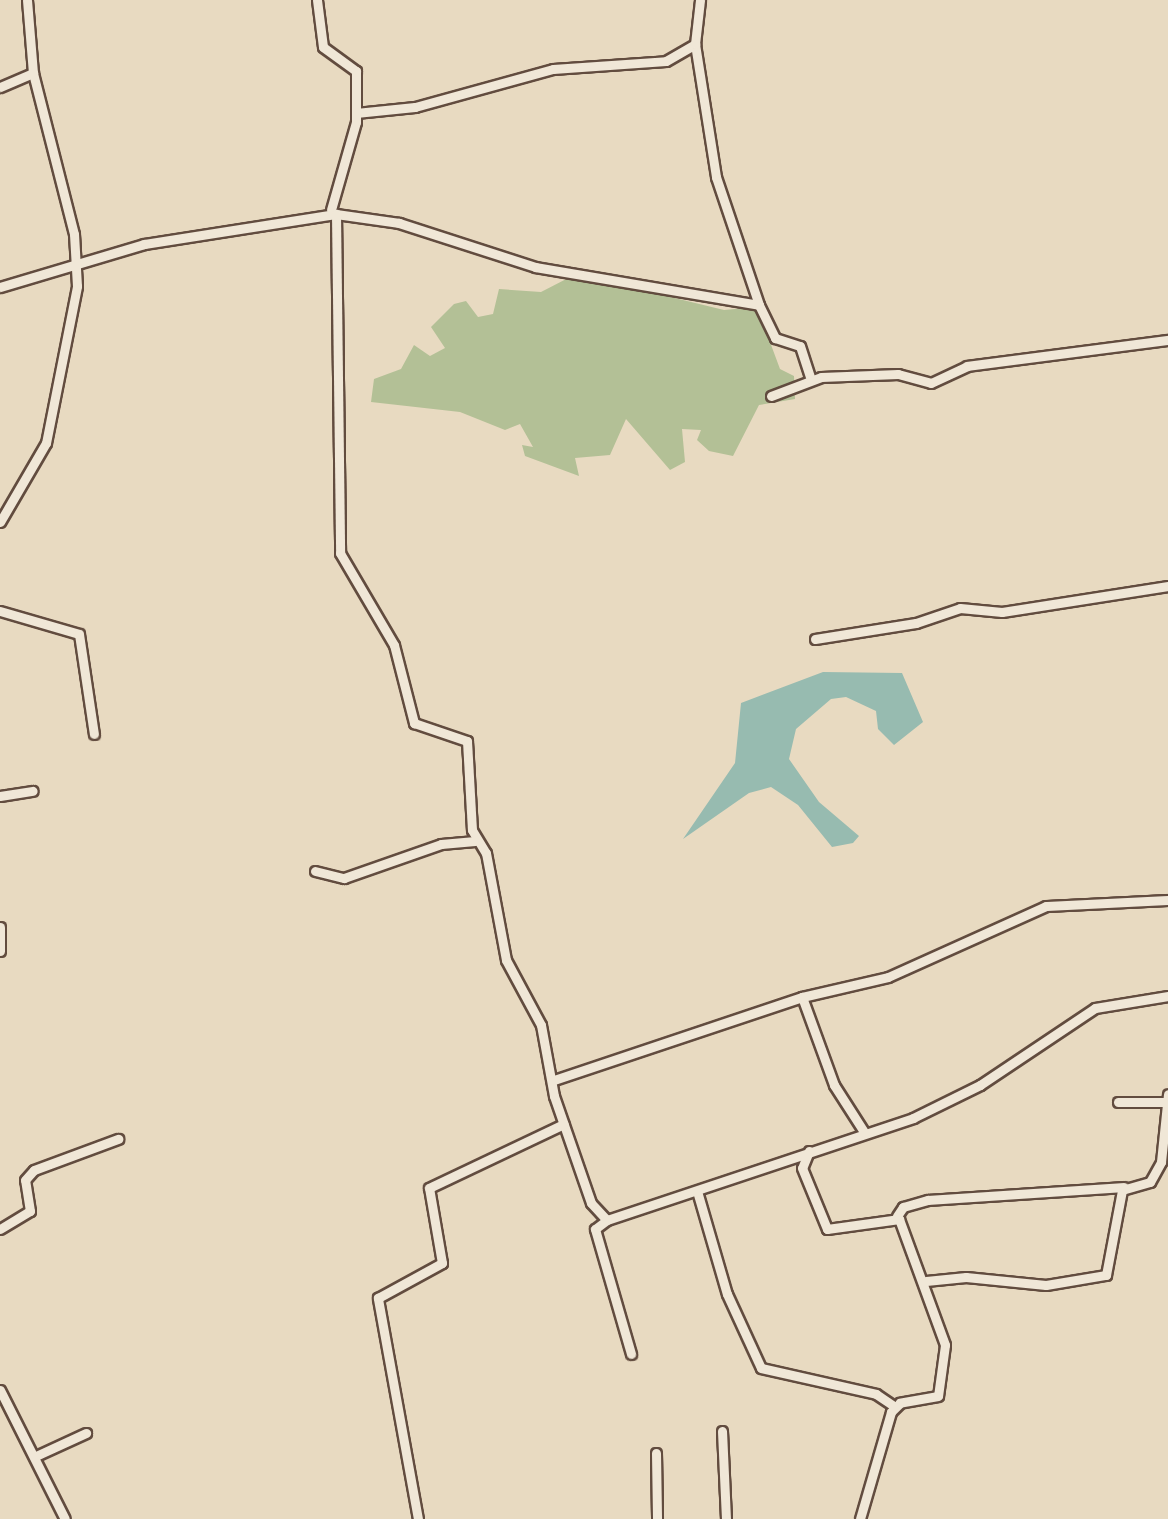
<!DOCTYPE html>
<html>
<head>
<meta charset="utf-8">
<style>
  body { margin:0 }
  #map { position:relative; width:1168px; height:1519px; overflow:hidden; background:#e8dac1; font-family:"IM FELL DW Pica",serif }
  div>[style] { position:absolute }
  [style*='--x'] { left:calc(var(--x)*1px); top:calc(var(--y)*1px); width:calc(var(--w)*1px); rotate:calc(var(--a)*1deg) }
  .green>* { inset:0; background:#b3c096 }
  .water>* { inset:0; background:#97bbb0 }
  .roads { filter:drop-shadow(2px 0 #624c3f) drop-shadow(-2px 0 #624c3f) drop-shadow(0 2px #624c3f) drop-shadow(0 -2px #624c3f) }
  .minor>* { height:9px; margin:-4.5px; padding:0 4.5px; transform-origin:4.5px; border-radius:4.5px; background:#f0e7d7 }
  span { translate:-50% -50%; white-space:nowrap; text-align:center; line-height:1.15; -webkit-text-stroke:6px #f0e7d7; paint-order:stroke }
</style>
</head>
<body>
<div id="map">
  <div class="green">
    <div style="clip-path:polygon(576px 274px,724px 310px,757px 307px,780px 369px,794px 376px,795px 399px,759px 405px,733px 456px,709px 451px,697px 440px,701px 430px,682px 429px,685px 462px,670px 470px,626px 419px,610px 455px,575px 458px,579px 476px,525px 456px,522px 445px,533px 447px,520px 424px,505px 430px,460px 412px,371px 402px,374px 379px,401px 369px,414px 345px,430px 356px,445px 348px,431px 327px,454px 304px,466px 301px,478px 317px,493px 314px,499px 289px,541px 292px)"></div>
  </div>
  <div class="water">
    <div style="clip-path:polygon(823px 672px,902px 673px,923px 722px,894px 745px,878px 729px,876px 711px,846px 697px,831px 699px,796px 729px,789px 759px,819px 802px,859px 836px,853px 843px,832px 847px,798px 805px,771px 787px,749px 793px,683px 839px,735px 763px,741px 703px)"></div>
  </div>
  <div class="roads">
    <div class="minor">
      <div style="--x:317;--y:0;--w:47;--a:82.7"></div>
      <div style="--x:323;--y:47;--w:41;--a:36"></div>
      <div style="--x:356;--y:71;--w:51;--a:90"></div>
      <div style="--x:356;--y:122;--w:91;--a:105.9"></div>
      <div style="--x:695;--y:44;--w:135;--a:81"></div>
      <div style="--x:716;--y:177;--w:135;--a:71.4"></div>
      <div style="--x:0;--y:87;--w:36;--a:-23"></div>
      <div style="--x:356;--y:113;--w:59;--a:-5.8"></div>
      <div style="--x:415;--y:107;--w:143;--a:-15.4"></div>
      <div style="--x:553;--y:69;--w:113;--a:-4"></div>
      <div style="--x:666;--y:61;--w:34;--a:-30"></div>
      <div style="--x:695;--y:44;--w:44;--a:-83.5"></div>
      <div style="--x:336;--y:214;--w:64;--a:8.1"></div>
      <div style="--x:399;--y:223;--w:143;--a:17.9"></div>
      <div style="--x:535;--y:267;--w:227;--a:9.6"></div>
      <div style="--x:759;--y:305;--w:37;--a:64"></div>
      <div style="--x:775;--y:338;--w:26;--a:18"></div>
      <div style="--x:800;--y:346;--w:35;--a:72"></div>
      <div style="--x:0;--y:287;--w:150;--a:-16.6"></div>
      <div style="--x:144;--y:244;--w:194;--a:-8.9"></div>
      <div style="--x:336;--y:214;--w:339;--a:89.3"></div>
      <div style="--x:340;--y:553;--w:107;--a:59.6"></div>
      <div style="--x:394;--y:645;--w:81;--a:75.6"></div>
      <div style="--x:414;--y:723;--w:56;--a:18.8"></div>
      <div style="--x:467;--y:741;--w:89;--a:86.8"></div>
      <div style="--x:472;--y:830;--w:27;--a:59"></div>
      <div style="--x:486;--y:853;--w:109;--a:79.4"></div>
      <div style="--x:506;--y:960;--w:74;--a:61.7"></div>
      <div style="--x:541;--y:1025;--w:72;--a:79.6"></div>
      <div style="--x:554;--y:1096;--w:113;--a:70.9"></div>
      <div style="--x:591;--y:1203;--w:23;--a:47"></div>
      <div style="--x:607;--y:1220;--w:323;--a:-18.4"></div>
      <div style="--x:913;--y:1118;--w:75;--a:-26.2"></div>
      <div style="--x:980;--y:1085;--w:138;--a:-33.8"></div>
      <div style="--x:1095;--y:1008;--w:74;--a:-9.3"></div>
      <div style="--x:771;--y:396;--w:53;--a:-20.8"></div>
      <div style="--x:821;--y:377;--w:77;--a:-2.2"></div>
      <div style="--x:898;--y:374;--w:34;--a:15"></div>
      <div style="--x:931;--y:383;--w:40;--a:-25"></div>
      <div style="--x:967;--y:366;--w:203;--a:-7.4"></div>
      <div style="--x:0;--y:522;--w:91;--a:-59.8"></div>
      <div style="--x:46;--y:443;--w:160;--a:-78.8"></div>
      <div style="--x:77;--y:286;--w:52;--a:-93.3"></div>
      <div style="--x:74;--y:234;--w:166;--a:-104.3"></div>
      <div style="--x:33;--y:73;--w:73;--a:-94.7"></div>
      <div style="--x:0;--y:611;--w:82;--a:16.2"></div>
      <div style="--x:79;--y:634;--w:101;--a:81.5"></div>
      <div style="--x:815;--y:639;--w:102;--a:-9"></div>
      <div style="--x:916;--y:623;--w:46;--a:-18.8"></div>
      <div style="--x:960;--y:608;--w:42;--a:5.4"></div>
      <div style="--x:1002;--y:612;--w:168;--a:-8.9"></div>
      <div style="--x:0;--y:796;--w:33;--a:-9"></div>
      <div style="--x:315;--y:871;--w:30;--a:14"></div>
      <div style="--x:344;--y:878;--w:103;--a:-19.3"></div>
      <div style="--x:441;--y:844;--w:34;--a:-5"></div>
      <div style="--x:0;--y:927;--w:24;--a:90"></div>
      <div style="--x:802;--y:997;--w:88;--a:-13.1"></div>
      <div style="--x:888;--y:977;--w:173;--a:-24.2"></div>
      <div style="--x:1046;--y:906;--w:122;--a:-2.8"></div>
      <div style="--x:554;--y:1080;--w:262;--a:-18.5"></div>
      <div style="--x:802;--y:997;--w:94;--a:70"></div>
      <div style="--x:834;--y:1085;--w:56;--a:57.4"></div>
      <div style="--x:1118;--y:1102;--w:47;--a:0"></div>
      <div style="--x:809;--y:1151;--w:18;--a:112"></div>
      <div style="--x:802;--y:1168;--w:66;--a:67.7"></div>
      <div style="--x:827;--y:1229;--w:73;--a:-7.9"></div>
      <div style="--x:899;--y:1219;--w:134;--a:69.9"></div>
      <div style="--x:945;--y:1345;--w:51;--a:97.8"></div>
      <div style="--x:938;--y:1396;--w:39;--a:170"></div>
      <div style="--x:900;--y:1403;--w:13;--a:135"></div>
      <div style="--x:891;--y:1412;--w:111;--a:106.2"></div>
      <div style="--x:697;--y:1191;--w:107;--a:73.8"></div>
      <div style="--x:727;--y:1294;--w:81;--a:65.3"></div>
      <div style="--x:761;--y:1368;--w:118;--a:12.7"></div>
      <div style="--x:876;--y:1394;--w:23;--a:34"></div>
      <div style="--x:897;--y:1216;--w:11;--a:-56"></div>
      <div style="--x:903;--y:1207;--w:26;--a:-16"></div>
      <div style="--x:928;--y:1200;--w:196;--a:-3.8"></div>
      <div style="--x:607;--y:1220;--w:15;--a:143"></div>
      <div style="--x:595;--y:1229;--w:130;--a:73.9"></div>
      <div style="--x:0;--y:1229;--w:35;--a:-31"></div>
      <div style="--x:30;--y:1211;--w:31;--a:-99"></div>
      <div style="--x:25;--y:1180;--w:13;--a:-48"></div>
      <div style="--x:34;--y:1170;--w:90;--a:-20.3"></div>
      <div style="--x:926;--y:1281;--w:40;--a:-5.7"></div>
      <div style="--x:966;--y:1277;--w:80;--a:5.7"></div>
      <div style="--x:1046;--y:1285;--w:61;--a:-9.5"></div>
      <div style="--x:1106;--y:1275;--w:86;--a:-79.3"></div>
      <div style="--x:1122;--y:1190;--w:29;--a:-16"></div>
      <div style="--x:1150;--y:1182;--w:23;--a:-61"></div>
      <div style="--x:1161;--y:1162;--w:68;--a:-84.1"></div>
      <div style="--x:0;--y:1390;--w:144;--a:63.3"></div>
      <div style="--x:722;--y:1431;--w:88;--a:87.4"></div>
      <div style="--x:656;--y:1453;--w:66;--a:89.1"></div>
      <div style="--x:38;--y:1455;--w:53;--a:-24.6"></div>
      <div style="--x:418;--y:1519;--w:225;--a:-100.3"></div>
      <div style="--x:378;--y:1298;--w:73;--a:-28.7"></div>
      <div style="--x:442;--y:1263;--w:76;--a:-99.8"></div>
      <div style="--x:429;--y:1188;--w:149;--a:-25.4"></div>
    </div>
  </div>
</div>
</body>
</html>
